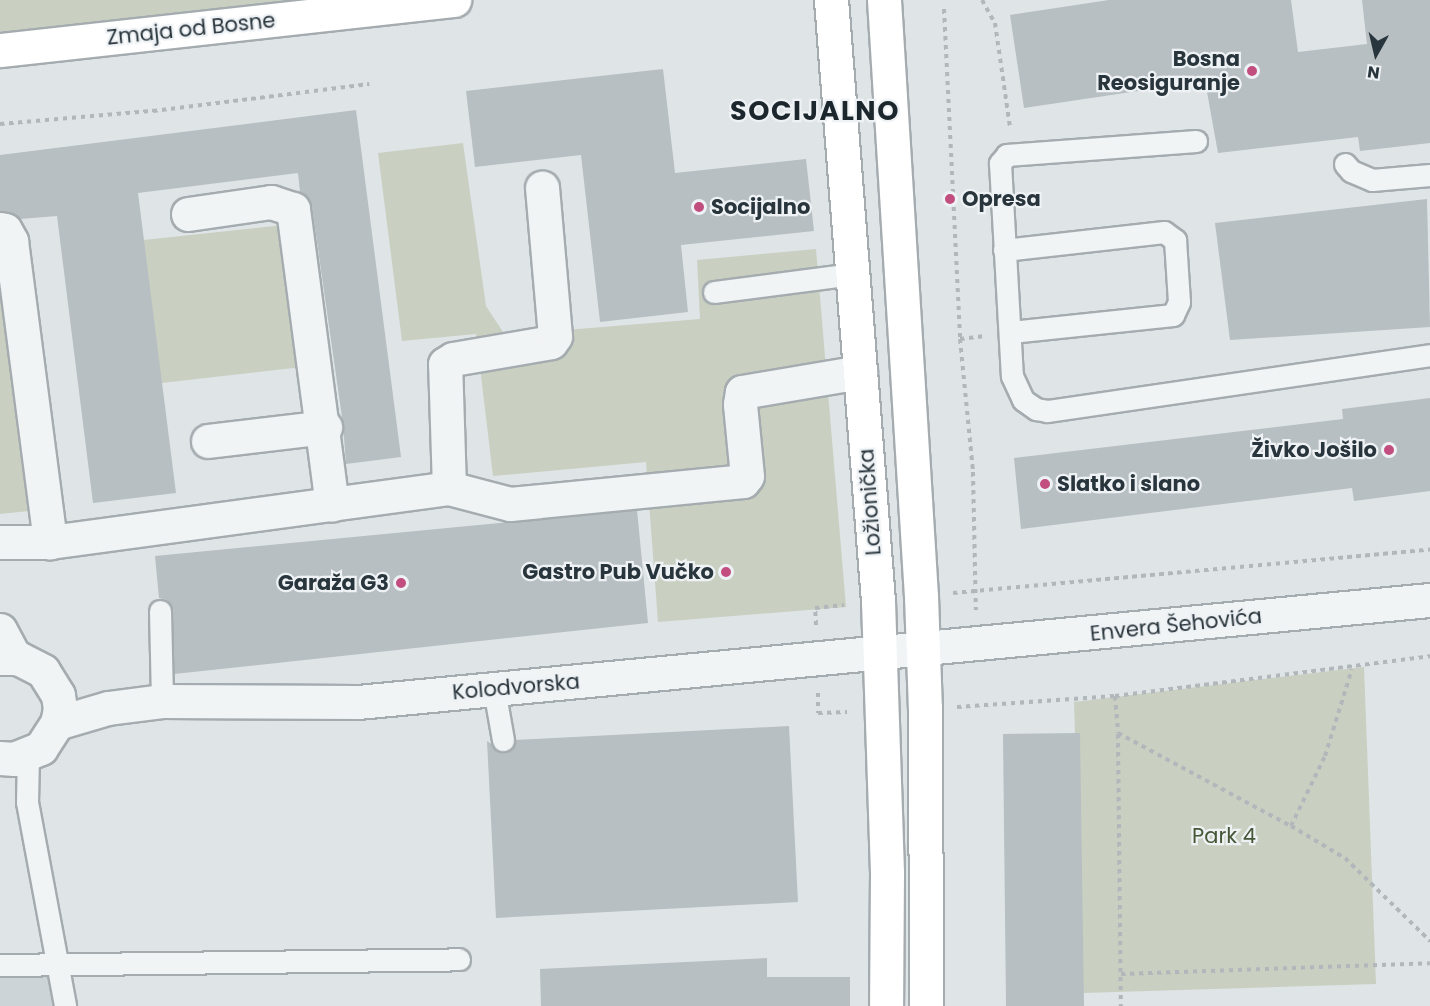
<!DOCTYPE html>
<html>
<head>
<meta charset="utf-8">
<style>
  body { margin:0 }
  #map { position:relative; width:1430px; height:1006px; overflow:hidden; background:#dfe4e7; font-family:Poppins,sans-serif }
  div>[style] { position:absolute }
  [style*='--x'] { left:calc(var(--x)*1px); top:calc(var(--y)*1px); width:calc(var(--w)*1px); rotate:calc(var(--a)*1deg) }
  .built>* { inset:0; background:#cdd4d8 }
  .green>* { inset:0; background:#c9d0c1 }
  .building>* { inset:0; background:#b7bfc3 }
  .path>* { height:4px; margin-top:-2px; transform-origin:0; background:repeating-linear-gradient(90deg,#b1b7ba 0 4.5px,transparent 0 9px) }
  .roads { filter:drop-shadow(2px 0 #a5acb0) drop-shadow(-2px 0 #a5acb0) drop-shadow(0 2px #a5acb0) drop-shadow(0 -2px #a5acb0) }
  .lane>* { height:21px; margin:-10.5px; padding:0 10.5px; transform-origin:10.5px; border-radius:10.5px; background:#f1f4f5 }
  .street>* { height:33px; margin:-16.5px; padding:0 16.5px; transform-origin:16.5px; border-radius:16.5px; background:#f1f4f5 }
  .secondary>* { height:33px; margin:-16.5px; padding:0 16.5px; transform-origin:16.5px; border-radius:16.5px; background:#fff }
  .dots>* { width:16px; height:16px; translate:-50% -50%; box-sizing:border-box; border:3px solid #eef2f5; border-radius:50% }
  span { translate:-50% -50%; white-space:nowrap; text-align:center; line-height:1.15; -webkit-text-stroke:4.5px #eef2f5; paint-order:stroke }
  .street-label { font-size:21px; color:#29353c }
  .poi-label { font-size:21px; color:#29353c; font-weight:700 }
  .right { translate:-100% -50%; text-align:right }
  .left { translate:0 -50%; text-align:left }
  .park-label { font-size:21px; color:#465738 }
  .district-label { font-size:27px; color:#1b262d; font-weight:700; letter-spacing:1.5px }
  .north { position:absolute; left:1346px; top:24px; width:60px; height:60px; -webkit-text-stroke:4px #eef2f5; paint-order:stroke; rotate:188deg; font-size:16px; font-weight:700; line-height:24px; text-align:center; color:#29353c }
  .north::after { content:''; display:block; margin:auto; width:21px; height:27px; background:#29353c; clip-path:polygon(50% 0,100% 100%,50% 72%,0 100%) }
</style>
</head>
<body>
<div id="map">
  <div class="built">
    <div style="clip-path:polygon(60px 963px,64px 1006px,0 1006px,0 965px)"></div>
  </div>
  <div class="green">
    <div style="clip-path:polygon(0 0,308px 0,0 35px)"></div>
    <div style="clip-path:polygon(463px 143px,486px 306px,505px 335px,700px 319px,697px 260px,816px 249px,846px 607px,658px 622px,646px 462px,493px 476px,476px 334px,402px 341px,378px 153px)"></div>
    <div style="clip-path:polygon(284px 225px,302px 367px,144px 385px,125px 242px)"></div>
    <div style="clip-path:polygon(0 288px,29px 511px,0 514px)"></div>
    <div style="clip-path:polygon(1364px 667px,1376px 984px,1083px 993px,1074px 702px)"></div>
  </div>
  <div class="building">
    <div style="clip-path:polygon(1109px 0,1291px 0,1298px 52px,1367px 44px,1362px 0,1430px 0,1430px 143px,1360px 151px,1358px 137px,1218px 153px,1205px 81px,1024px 108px,1010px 15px)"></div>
    <div style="clip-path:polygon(663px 69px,675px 173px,806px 159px,814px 231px,681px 245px,688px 312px,600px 322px,581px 155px,475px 167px,466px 91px)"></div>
    <div style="clip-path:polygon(356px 110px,401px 457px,346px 464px,343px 424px,312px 207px,300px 192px,298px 173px,138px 193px,176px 493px,93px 503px,57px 216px,20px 219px,0 211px,0 155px)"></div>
    <div style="clip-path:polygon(1427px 199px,1430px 327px,1230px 340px,1215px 223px)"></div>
    <div style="clip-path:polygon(1430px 398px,1430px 491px,1354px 501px,1352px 488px,1021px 529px,1014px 458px,1343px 419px,1342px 409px)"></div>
    <div style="clip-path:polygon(637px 510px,648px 623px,174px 674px,173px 610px,167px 600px,159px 598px,155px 556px)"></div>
    <div style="clip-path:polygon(789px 726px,798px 902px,496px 918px,487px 741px,505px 753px,512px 749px,515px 740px)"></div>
    <div style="clip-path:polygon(1080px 733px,1084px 1006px,1006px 1006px,1003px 734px)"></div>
    <div style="clip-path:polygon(767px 958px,767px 977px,850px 977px,850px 1006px,541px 1006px,540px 969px)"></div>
  </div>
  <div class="path">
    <div style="--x:982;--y:0;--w:26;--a:61"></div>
    <div style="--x:995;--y:23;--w:105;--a:81.8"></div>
    <div style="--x:944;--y:9;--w:330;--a:87.2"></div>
    <div style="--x:960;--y:339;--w:134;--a:84.4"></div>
    <div style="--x:973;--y:472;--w:138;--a:88.8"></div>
    <div style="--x:0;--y:124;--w:154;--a:-4.9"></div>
    <div style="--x:153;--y:111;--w:218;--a:-7.1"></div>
    <div style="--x:960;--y:339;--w:23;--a:-7"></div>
    <div style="--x:953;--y:593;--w:479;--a:-5.2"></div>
    <div style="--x:816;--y:625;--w:17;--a:-93"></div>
    <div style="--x:815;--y:608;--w:29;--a:-6"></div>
    <div style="--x:818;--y:693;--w:20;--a:90"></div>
    <div style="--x:818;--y:713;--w:29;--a:-2"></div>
    <div style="--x:1115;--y:696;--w:37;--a:85"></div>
    <div style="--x:1118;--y:733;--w:196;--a:28.3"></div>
    <div style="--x:1291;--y:826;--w:78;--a:-64.1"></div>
    <div style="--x:1325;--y:756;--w:91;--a:-72.8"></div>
    <div style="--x:957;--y:707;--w:158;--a:-4"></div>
    <div style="--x:1115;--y:696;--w:318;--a:-7.2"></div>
    <div style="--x:1118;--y:734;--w:272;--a:89.4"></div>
    <div style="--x:1291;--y:826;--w:63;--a:30.7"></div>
    <div style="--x:1345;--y:858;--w:119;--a:44.3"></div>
    <div style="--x:1121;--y:974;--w:309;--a:-2"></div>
  </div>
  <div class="roads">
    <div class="lane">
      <div style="--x:1196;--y:141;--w:190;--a:175.8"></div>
      <div style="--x:1007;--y:155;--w:11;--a:131"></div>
      <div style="--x:1000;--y:163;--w:213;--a:86.8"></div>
      <div style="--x:1012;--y:376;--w:26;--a:65"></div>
      <div style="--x:1023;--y:400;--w:16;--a:35"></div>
      <div style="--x:1036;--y:409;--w:11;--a:10"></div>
      <div style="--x:1047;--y:411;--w:387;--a:-8.3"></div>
      <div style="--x:1345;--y:164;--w:9;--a:49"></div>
      <div style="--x:1351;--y:171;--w:23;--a:23"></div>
      <div style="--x:1372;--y:180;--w:58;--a:-4.9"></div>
      <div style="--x:1004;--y:250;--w:161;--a:-6.4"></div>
      <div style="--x:1164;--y:232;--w:14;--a:36"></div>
      <div style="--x:1175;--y:240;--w:62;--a:86.3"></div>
      <div style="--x:1179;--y:302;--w:14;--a:115"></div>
      <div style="--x:1173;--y:315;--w:163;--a:174"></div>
      <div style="--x:714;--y:292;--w:139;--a:-7.4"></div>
      <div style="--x:160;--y:611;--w:90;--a:88.7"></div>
      <div style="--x:494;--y:689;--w:52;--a:80"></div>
      <div style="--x:28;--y:755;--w:47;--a:91.2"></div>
      <div style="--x:27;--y:802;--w:208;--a:79.4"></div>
      <div style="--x:0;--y:965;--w:459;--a:-0.7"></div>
    </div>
    <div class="street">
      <div style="--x:188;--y:214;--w:84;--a:-8.2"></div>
      <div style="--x:271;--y:202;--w:23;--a:18"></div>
      <div style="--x:293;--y:209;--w:298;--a:82.5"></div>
      <div style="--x:0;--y:229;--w:5;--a:11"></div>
      <div style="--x:5;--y:230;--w:13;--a:61"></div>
      <div style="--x:11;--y:241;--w:304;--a:82.6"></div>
      <div style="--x:208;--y:441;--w:118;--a:-6.8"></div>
      <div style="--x:449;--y:488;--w:124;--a:-91.8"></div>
      <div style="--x:445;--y:364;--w:9;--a:-32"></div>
      <div style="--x:453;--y:359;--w:99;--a:-9.8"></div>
      <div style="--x:551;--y:342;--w:7;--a:-56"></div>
      <div style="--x:555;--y:336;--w:149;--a:-95"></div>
      <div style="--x:0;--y:542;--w:50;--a:0"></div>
      <div style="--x:50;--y:542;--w:403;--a:-7.7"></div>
      <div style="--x:449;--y:488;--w:63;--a:14.7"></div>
      <div style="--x:510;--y:504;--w:234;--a:-5.6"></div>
      <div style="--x:743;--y:481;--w:6;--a:-51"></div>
      <div style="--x:747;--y:476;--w:72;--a:-95.6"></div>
      <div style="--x:740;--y:404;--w:12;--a:-81"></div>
      <div style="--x:742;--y:392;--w:120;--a:-9.6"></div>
      <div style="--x:0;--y:630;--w:32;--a:62"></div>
      <div style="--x:0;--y:658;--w:18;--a:0"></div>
      <div style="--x:18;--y:658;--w:28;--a:27"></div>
      <div style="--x:43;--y:671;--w:28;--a:58"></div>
      <div style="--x:58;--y:695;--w:14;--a:82"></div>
      <div style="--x:60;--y:709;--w:14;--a:102"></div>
      <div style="--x:57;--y:723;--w:30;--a:123"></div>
      <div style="--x:41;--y:748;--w:29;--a:158"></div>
      <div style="--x:14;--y:759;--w:14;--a:-176"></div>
      <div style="--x:57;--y:723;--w:53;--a:-16.4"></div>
      <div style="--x:108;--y:708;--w:54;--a:-7.4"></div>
      <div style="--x:162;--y:701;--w:196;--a:0.3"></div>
      <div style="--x:358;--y:702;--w:1077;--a:-5.44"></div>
    </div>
    <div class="secondary">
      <div style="--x:831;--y:0;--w:603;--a:85.53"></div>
      <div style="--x:878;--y:601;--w:272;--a:88.1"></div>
      <div style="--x:887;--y:873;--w:133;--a:90.4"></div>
      <div style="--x:884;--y:0;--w:597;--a:86.45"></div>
      <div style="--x:921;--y:596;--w:112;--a:88"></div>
      <div style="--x:925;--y:708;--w:298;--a:89.8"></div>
      <div style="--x:0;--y:50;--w:457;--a:-6.3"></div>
    </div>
  </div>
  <div class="dots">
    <div style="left:1252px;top:71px;background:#c14e7f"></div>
    <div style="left:950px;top:199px;background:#c14e7f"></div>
    <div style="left:699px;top:207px;background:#c14e7f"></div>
    <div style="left:1389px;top:450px;background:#c14e7f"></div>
    <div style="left:1045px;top:484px;background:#c14e7f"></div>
    <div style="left:726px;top:572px;background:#c14e7f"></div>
    <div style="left:401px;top:583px;background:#c14e7f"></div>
  </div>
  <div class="street-label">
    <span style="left:191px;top:29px;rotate:-6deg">Zmaja od Bosne</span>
    <span style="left:870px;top:502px;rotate:-94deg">Ložionička</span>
    <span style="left:1176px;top:625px;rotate:-6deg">Envera Šehovića</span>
    <span style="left:516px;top:687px;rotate:-5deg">Kolodvorska</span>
  </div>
  <div class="poi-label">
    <span class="right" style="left:1240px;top:71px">Bosna<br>Reosiguranje</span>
    <span class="left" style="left:962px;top:199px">Opresa</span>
    <span class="left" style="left:711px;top:207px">Socijalno</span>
    <span class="right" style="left:1377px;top:450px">Živko Jošilo</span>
    <span class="left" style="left:1057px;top:484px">Slatko i slano</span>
    <span class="right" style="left:714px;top:572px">Gastro Pub Vučko</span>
    <span class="right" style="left:389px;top:583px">Garaža G3</span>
  </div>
  <div class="park-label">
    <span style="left:1224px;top:836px">Park 4</span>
  </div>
  <div class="district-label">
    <span style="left:815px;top:111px">SOCIJALNO</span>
  </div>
  <div class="north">N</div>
</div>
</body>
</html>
